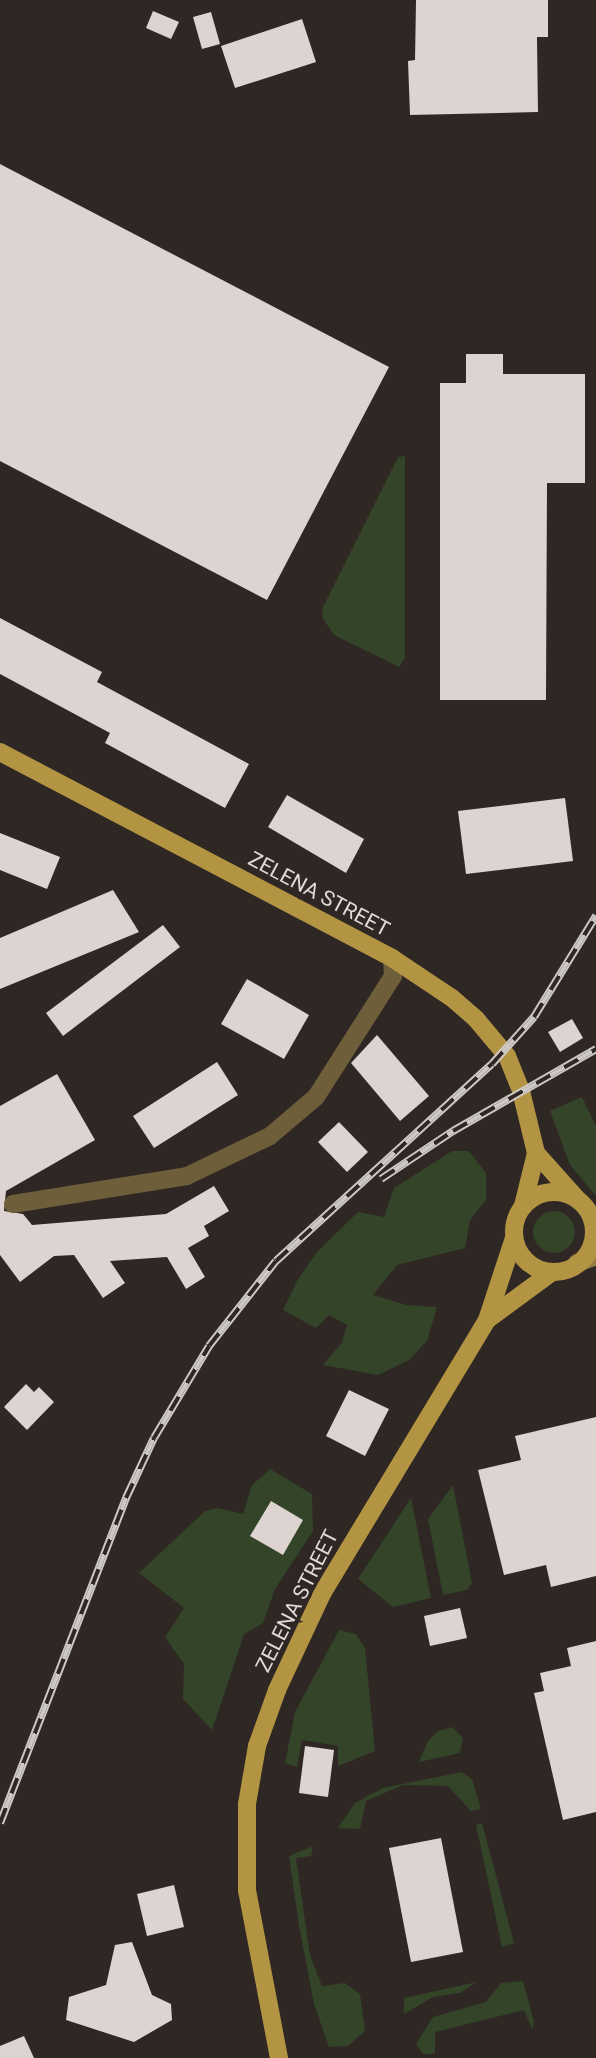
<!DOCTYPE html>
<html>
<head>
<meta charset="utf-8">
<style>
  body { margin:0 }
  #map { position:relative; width:596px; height:2058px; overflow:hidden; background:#2e2724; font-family:Roboto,sans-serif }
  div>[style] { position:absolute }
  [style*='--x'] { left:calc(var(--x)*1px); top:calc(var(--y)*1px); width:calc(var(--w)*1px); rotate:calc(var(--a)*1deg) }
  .green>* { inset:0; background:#334428 }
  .round { border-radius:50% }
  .building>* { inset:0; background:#ddd3d0 }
  .minor>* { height:18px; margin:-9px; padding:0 9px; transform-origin:9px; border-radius:9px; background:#6e5f3a }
  .secondary>* { height:18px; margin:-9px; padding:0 9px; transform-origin:9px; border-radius:9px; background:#947d40 }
  .primary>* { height:18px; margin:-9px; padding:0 9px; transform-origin:9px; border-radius:9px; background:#b29442 }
  .primary>.ring { margin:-9px; padding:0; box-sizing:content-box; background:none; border:18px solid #b29442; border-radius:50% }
  .rail>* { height:8px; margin-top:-4px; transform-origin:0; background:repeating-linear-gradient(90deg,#2e2724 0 16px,#cdc8c6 0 32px); box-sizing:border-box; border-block:2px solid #cdc8c6 }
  span { translate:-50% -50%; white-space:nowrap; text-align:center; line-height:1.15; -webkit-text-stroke:7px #2e2724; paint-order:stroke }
  .street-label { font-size:21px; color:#dfdad8 }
</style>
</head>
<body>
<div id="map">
  <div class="green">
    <div style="clip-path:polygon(405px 456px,405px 658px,399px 667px,334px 635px,323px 619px,322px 609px,398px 457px)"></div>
    <div style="clip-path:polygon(582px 1097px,596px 1126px,596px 1196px,570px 1165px,550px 1111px)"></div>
    <div style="clip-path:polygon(452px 1151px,469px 1151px,486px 1173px,486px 1200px,470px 1220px,465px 1248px,397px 1265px,373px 1295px,406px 1305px,437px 1307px,427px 1341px,409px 1360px,378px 1375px,323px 1365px,342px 1342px,347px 1325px,329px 1315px,316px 1328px,283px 1310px,297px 1281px,317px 1252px,358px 1212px,384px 1217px,394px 1188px)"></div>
    <div class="round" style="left:533px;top:1211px;width:42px;height:42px"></div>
    <div style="clip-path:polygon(270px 1469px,312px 1494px,313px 1531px,275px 1589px,263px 1623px,244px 1634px,212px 1730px,183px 1699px,184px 1664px,165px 1637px,184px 1608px,139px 1573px,205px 1511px,218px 1508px,243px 1514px,252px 1485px)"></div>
    <div style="clip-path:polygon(453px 1485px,472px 1583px,467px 1590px,443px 1595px,428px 1519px)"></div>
    <div style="clip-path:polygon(411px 1498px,431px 1598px,393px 1607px,358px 1579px)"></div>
    <div style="clip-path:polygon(339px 1630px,356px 1634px,365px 1648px,375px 1751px,338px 1766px,338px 1746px,302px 1740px,297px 1767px,285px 1763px,295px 1712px)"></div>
    <div style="clip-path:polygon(452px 1727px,463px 1738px,460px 1753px,419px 1762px,428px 1741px,438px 1731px)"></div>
    <div style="clip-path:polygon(462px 1772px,472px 1779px,481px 1809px,471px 1811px,448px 1786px,403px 1785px,366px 1801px,360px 1829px,338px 1828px,355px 1803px,383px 1788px)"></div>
    <div style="clip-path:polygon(482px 1823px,514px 1943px,502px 1947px,476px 1825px)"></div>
    <div style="clip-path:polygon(313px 1846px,311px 1856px,296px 1858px,310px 1955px,322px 1986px,345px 1983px,360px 1994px,365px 2031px,348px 2046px,329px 2047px,314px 2004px,299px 1926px,289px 1856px)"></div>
    <div style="clip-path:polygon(523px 1981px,534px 2022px,532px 2029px,524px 2010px,435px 2032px,435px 2054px,423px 2054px,416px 2044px,433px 2017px,486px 2002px,501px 1983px)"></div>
    <div style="clip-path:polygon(477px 1982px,460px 1993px,433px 1997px,404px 2014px,404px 1998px)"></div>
  </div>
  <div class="building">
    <div style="clip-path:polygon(416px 0,548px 0,548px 37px,537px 37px,538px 112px,410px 115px,408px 61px,415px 60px)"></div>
    <div style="clip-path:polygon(153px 11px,179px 22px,171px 39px,146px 28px)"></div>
    <div style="clip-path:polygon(211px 12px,220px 44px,202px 49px,193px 17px)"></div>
    <div style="clip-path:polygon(302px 19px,316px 62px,235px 88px,221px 46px)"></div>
    <div style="clip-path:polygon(0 164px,389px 367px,267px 600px,0 461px)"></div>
    <div style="clip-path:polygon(466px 354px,503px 354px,503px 374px,585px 374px,585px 483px,547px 483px,546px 700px,440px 700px,440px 383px,466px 383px)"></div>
    <div style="clip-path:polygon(0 618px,102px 672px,97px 682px,249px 764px,225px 808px,105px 743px,110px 733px,0 674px)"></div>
    <div style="clip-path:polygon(287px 795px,364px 839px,346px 873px,268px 827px)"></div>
    <div style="clip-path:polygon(565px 798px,573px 861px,466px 874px,458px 811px)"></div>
    <div style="clip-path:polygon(0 833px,60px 857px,47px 889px,0 870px)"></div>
    <div style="clip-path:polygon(113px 890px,139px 932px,0 989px,0 938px)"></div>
    <div style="clip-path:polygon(163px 925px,180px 947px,63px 1036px,46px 1013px)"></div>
    <div style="clip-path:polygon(247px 979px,309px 1015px,284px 1059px,221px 1024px)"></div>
    <div style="clip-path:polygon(572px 1019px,583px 1038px,560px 1052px,548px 1032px)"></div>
    <div style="clip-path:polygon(377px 1035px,429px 1096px,400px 1121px,351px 1063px)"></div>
    <div style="clip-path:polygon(217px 1062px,238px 1095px,154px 1148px,133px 1116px)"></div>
    <div style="clip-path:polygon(57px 1074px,95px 1140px,6px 1191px,4px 1211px,23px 1214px,32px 1225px,166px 1214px,214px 1186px,229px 1211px,204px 1226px,209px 1236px,188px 1248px,205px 1277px,186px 1289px,167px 1257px,110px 1261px,125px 1283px,103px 1298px,74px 1255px,54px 1256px,20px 1282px,0 1255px,0 1106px)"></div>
    <div style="clip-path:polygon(339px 1122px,368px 1152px,347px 1172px,318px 1142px)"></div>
    <div style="clip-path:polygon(26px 1384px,34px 1392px,39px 1387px,54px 1402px,27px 1430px,4px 1407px)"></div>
    <div style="clip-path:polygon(349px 1390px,389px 1409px,365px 1456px,326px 1436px)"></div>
    <div style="clip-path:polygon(596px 1417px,596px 1576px,551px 1587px,546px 1565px,504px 1575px,478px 1470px,521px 1460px,515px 1436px)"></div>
    <div style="clip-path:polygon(271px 1501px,303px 1520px,283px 1555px,250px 1536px)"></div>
    <div style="clip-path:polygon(460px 1608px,467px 1638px,430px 1646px,424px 1616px)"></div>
    <div style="clip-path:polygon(596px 1641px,596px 1812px,563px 1820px,534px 1693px,544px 1691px,540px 1673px,571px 1666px,567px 1648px)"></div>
    <div style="clip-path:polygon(305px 1746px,334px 1750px,328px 1797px,299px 1793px)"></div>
    <div style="clip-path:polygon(441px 1838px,463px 1952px,411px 1962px,389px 1848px)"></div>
    <div style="clip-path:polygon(174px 1885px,184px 1927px,147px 1936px,137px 1894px)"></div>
    <div style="clip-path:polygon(132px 1942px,152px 1995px,171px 2004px,172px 2020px,134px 2042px,66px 2020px,69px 1997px,106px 1985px,115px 1945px)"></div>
    <div style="clip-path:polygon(24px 2036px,34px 2058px,0 2058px,0 2046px)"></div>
  </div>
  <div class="minor">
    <div style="--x:13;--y:1204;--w:176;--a:-9.1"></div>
    <div style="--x:187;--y:1176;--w:92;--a:-25.7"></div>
    <div style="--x:270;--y:1136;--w:60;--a:-40.3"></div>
    <div style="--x:316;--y:1097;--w:143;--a:-57.5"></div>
    <div style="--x:393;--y:976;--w:18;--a:-93"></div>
  </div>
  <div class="secondary">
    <div style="--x:591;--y:1215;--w:6;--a:31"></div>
    <div style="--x:577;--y:1263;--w:20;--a:-20"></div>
  </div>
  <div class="primary">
    <div style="--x:0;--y:752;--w:443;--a:27.7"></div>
    <div style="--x:392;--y:958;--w:72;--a:33.7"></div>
    <div style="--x:452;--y:998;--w:32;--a:41"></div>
    <div style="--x:476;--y:1019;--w:48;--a:50"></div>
    <div style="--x:507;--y:1056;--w:38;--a:68"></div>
    <div style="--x:521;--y:1091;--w:64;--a:76.4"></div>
    <div style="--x:536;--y:1153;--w:63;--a:48.2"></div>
    <div class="ring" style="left:514px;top:1192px;width:62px;height:62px"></div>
    <div style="--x:523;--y:1206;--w:55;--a:-76.2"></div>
    <div style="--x:487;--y:1320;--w:81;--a:-36.4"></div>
    <div style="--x:279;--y:2058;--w:170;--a:-100.8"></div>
    <div style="--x:247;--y:1891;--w:87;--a:-90"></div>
    <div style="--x:247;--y:1804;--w:59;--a:-80.2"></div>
    <div style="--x:257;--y:1746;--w:59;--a:-70.3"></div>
    <div style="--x:277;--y:1690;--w:108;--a:-64.9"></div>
    <div style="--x:323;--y:1592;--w:318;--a:-58.9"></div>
    <div style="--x:487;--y:1320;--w:86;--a:-71.8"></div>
  </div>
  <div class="rail">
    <div style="--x:381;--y:1179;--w:87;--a:-33.7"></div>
    <div style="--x:453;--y:1131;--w:165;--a:-29.8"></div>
    <div style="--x:0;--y:1823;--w:349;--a:-68.8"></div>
    <div style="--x:126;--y:1498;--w:66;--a:-65"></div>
    <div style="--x:154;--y:1438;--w:107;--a:-59.1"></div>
    <div style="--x:209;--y:1346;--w:108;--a:-51.8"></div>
    <div style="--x:276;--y:1261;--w:292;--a:-42.4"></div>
    <div style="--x:492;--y:1064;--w:63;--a:-48.2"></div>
    <div style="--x:534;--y:1017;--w:119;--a:-58.5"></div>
  </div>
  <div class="street-label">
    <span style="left:319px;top:894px;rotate:28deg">ZELENA STREET</span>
    <span style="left:297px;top:1601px;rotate:-63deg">ZELENA STREET</span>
  </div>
</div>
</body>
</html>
